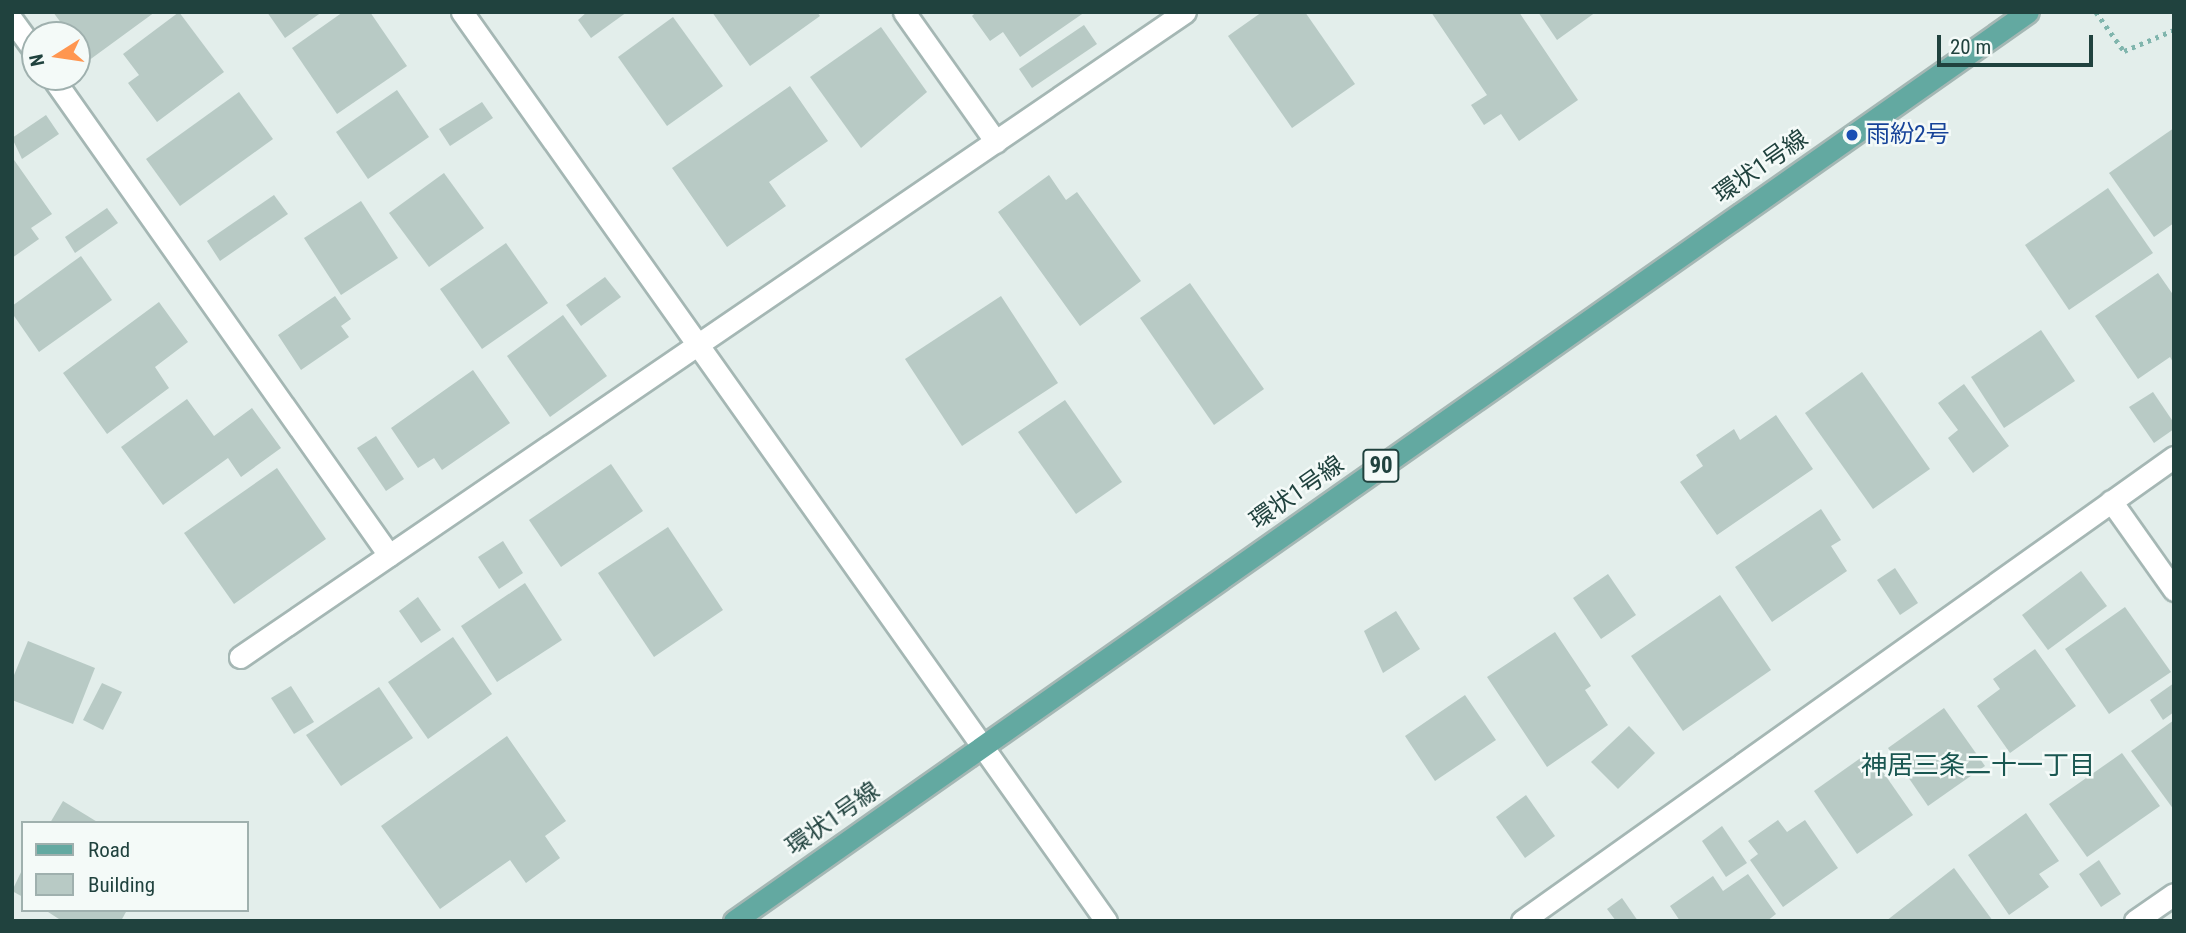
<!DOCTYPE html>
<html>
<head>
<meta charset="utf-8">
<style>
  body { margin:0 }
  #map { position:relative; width:2186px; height:933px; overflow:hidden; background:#e3eeeb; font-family:"Roboto Condensed","Noto Sans JP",sans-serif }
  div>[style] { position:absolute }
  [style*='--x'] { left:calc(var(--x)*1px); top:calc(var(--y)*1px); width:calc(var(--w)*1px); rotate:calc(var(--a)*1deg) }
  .building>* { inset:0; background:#b8cac5 }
  .path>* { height:4.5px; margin-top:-2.25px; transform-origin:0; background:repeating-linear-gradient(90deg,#80b5ad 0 3.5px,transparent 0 8.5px) }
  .roads { filter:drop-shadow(2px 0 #a5b7b4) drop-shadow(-2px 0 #a5b7b4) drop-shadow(0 2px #a5b7b4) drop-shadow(0 -2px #a5b7b4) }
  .minor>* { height:21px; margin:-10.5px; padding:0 10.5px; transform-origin:10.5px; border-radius:10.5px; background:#fff }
  .tertiary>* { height:21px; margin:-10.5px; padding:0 10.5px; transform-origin:10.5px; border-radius:10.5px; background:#fff }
  .primary>* { height:21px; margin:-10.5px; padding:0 10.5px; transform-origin:10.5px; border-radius:10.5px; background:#63a9a1 }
  .dots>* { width:19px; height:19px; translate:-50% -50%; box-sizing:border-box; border:4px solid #f4faf8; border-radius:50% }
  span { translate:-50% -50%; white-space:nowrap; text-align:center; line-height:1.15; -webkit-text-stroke:5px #f4faf8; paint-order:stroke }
  .shield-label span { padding:2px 5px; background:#f4faf8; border:2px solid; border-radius:5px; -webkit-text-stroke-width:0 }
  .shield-label { font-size:23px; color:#20423e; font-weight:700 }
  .transit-label { font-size:24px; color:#164399 }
  .left { translate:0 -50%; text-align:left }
  .street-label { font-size:24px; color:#20423e }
  .neighbourhood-label { font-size:26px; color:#1a5751 }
  .frame { position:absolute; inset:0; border:14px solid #20423e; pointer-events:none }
  .legend { position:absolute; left:21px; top:821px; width:228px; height:91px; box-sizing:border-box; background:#f4faf8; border:2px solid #9fb0ae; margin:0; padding:9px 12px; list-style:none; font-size:21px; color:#20423e }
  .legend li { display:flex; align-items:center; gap:14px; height:35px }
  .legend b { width:35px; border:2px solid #9fb0ae }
  .north { position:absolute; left:21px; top:21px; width:70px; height:70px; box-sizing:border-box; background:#f4faf8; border:2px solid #9fb0ae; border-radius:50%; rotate:258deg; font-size:19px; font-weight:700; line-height:28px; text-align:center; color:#20423e }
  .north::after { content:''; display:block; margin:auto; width:24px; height:32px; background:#ff9650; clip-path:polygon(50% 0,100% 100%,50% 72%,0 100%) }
  .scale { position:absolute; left:1937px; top:35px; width:156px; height:32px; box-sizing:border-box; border:4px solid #20423e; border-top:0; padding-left:9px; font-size:21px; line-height:24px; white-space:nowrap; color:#20423e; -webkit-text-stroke:5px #f4faf8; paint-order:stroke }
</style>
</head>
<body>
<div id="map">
  <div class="building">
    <div style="clip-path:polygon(53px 12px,155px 12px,88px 61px,77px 45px,77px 35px,70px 35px)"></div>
    <div style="clip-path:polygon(179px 12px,224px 72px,157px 122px,128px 83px,139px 75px,123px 54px)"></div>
    <div style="clip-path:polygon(267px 12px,322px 12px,285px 38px)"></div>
    <div style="clip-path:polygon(343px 12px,370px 12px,407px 66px,337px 114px,292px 48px)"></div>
    <div style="clip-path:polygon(587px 12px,627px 12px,591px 38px,578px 20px)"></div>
    <div style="clip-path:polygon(712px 12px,817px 12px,820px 16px,750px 66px)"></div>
    <div style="clip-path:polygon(976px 12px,1085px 12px,1020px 57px,1003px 32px,990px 41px,972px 16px)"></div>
    <div style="clip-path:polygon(1262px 12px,1305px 12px,1355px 84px,1292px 128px,1228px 36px)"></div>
    <div style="clip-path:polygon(1431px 12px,1519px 12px,1578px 100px,1519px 141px,1501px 114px,1484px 125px,1471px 105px,1487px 95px)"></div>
    <div style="clip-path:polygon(1538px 12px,1596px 12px,1557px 40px)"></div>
    <div style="clip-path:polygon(673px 17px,723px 86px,667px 126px,618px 57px)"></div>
    <div style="clip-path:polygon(1084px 25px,1097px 44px,1032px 88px,1019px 69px)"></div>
    <div style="clip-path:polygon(881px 27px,927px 92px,861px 148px,810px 77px)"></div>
    <div style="clip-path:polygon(790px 86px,828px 141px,769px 182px,786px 206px,727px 247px,672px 168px)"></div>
    <div style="clip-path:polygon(397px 90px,429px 137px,368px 179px,336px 132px)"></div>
    <div style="clip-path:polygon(239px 92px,273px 139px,180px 206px,146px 159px)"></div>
    <div style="clip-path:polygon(482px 102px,493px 118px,450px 146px,439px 129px)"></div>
    <div style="clip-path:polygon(46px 115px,59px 134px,22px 159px,12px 138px)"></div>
    <div style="clip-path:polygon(2174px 128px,2174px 223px,2154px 237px,2109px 173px)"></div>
    <div style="clip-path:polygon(12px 157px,52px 214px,31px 228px,39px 239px,12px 258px)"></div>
    <div style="clip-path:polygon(444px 173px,484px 228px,429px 267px,389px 213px)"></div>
    <div style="clip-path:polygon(1049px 175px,1066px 200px,1077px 192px,1141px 281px,1080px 326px,998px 212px)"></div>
    <div style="clip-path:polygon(2108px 188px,2153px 253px,2069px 310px,2025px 245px)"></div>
    <div style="clip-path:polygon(274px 195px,288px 214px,220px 261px,207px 241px)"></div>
    <div style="clip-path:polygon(361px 201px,398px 258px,341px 295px,304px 238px)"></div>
    <div style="clip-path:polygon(107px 208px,118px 223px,75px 253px,65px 237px)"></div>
    <div style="clip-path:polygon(506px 243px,548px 303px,482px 349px,440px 289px)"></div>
    <div style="clip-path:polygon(81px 256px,112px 300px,39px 352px,12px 313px,12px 306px)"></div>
    <div style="clip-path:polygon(2158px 273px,2174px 296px,2174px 364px,2170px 357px,2138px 379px,2095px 316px)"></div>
    <div style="clip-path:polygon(605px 277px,621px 297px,581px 326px,566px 305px)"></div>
    <div style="clip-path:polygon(1190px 283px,1264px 389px,1214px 425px,1140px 318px)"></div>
    <div style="clip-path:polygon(335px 296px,351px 319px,341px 326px,349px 337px,301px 370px,278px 335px)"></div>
    <div style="clip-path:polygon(1001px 296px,1058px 383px,962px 446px,905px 359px)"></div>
    <div style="clip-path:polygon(159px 302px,188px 342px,155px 367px,169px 388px,107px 434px,63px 373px)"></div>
    <div style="clip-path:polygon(563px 315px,607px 376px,550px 417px,507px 356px)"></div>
    <div style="clip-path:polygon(2041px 330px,2075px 381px,2004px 428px,1971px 377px)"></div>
    <div style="clip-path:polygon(473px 370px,510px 423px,442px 470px,434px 458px,418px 468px,391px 428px)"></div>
    <div style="clip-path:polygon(1862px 372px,1930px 469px,1873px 509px,1805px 413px)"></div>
    <div style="clip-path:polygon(1964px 384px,2009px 446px,1973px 473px,1948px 438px,1958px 430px,1938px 403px)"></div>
    <div style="clip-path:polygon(2153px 392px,2174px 423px,2174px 429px,2154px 443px,2129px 407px)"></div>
    <div style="clip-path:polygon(187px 399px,214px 436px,252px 408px,281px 448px,241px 477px,228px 458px,163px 505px,121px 447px)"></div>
    <div style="clip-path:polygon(1065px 400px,1122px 482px,1076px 514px,1018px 432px)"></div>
    <div style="clip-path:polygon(1776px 415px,1813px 469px,1717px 535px,1680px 482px,1703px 466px,1696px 455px,1734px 429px,1740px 440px)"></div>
    <div style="clip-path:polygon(376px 436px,404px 479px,386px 491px,357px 448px)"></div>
    <div style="clip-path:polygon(611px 464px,643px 511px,561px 567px,529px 520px)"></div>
    <div style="clip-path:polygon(277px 468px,326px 539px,234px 604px,184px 533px)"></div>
    <div style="clip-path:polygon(1821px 509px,1841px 540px,1831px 546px,1847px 571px,1772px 622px,1735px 567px)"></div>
    <div style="clip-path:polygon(668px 527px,723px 610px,654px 657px,598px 573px)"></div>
    <div style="clip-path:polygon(503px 541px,523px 573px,499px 589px,478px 557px)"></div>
    <div style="clip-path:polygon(1895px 568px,1918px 603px,1900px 615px,1877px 580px)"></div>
    <div style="clip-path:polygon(2081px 571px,2107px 606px,2048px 650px,2022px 615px)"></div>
    <div style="clip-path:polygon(1608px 574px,1636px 615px,1601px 639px,1573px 598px)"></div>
    <div style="clip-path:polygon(525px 583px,562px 640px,497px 682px,461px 626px)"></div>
    <div style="clip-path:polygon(1720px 595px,1771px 670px,1683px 731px,1631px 656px)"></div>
    <div style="clip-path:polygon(418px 597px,441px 630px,421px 643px,399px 611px)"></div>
    <div style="clip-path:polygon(2125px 607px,2171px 672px,2109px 714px,2065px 649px)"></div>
    <div style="clip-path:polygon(1396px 611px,1420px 649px,1383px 673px,1364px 631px)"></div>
    <div style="clip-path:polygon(1555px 632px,1591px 686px,1585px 690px,1608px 725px,1547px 767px,1487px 677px)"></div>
    <div style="clip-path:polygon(453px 637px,492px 694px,428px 739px,388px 682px)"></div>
    <div style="clip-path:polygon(28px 641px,95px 668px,73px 724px,12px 700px,12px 680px)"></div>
    <div style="clip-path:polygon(2035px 649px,2076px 706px,2010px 753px,1977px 706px,2000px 689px,1993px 679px)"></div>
    <div style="clip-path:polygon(102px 683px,122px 692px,103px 730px,83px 720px)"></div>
    <div style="clip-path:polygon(2174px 683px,2174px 712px,2163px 720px,2150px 700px)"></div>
    <div style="clip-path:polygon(291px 686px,314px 722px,294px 734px,271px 698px)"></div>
    <div style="clip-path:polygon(379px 687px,413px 738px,341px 786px,306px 735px)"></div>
    <div style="clip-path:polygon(1465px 695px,1496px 740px,1435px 781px,1405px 736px)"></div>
    <div style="clip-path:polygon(1944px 708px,1985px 766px,1928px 806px,1888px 748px)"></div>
    <div style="clip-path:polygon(2174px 720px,2174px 810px,2131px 751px)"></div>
    <div style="clip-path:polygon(1629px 726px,1655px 753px,1618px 789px,1591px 762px)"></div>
    <div style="clip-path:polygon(507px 736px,566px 821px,545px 836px,560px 858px,526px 883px,510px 860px,440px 909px,381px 826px)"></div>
    <div style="clip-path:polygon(1869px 752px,1913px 815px,1857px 854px,1814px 791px)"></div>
    <div style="clip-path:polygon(2122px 753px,2160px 806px,2087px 857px,2049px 804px)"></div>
    <div style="clip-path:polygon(1526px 795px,1555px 836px,1525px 858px,1496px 817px)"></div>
    <div style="clip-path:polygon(63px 801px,99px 823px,50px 823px)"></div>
    <div style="clip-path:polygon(2026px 813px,2059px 861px,2039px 874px,2049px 887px,2009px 915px,1968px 855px)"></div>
    <div style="clip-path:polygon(1778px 820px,1787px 832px,1805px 820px,1838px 868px,1783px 907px,1750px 860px,1758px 854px,1748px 841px)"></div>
    <div style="clip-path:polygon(1722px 826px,1747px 863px,1726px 877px,1702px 841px)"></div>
    <div style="clip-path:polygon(2099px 860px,2121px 894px,2101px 907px,2079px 874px)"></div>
    <div style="clip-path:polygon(23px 868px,23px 897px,12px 891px)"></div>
    <div style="clip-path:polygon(1954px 868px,1993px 921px,1886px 921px)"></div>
    <div style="clip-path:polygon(1748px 874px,1776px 914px,1767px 921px,1680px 921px,1670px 906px,1713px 876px,1723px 891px)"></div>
    <div style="clip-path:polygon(1622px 898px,1638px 921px,1616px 921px,1607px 909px)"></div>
    <div style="clip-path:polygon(45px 910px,127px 910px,121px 921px,62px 921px)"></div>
  </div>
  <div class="path">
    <div style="--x:2096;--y:12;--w:48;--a:54.3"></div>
    <div style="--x:2124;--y:51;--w:54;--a:-22.8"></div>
  </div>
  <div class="roads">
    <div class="minor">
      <div style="--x:904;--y:12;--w:159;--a:54.7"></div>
      <div style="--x:12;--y:20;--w:39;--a:54"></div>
      <div style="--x:52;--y:77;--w:585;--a:54.82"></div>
      <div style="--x:2111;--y:501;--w:109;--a:54.7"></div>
      <div style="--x:240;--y:657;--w:1144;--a:-34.32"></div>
      <div style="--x:2135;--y:921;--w:47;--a:-34.7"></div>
    </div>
    <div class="tertiary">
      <div style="--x:462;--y:12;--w:1114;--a:54.68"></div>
      <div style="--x:1522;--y:921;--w:800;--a:-35.44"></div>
    </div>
    <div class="primary">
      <div style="--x:734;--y:921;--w:1581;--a:-35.09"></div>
    </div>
  </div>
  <div class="dots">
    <div style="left:1852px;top:135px;background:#1a4fb4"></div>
  </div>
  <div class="shield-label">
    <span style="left:1381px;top:466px">90</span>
  </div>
  <div class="transit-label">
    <span class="left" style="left:1866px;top:135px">雨紛2号</span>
  </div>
  <div class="street-label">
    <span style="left:1761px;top:167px;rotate:-35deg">環状1号線</span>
    <span style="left:1297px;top:493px;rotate:-35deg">環状1号線</span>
    <span style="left:833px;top:819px;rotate:-35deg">環状1号線</span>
  </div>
  <div class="neighbourhood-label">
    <span style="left:1978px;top:766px">神居三条二十一丁目</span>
  </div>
  <div class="frame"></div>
  <ul class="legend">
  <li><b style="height:9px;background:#63a9a1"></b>Road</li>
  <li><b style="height:19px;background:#b8cac5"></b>Building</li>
  </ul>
  <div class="north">N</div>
  <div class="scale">20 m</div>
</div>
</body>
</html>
